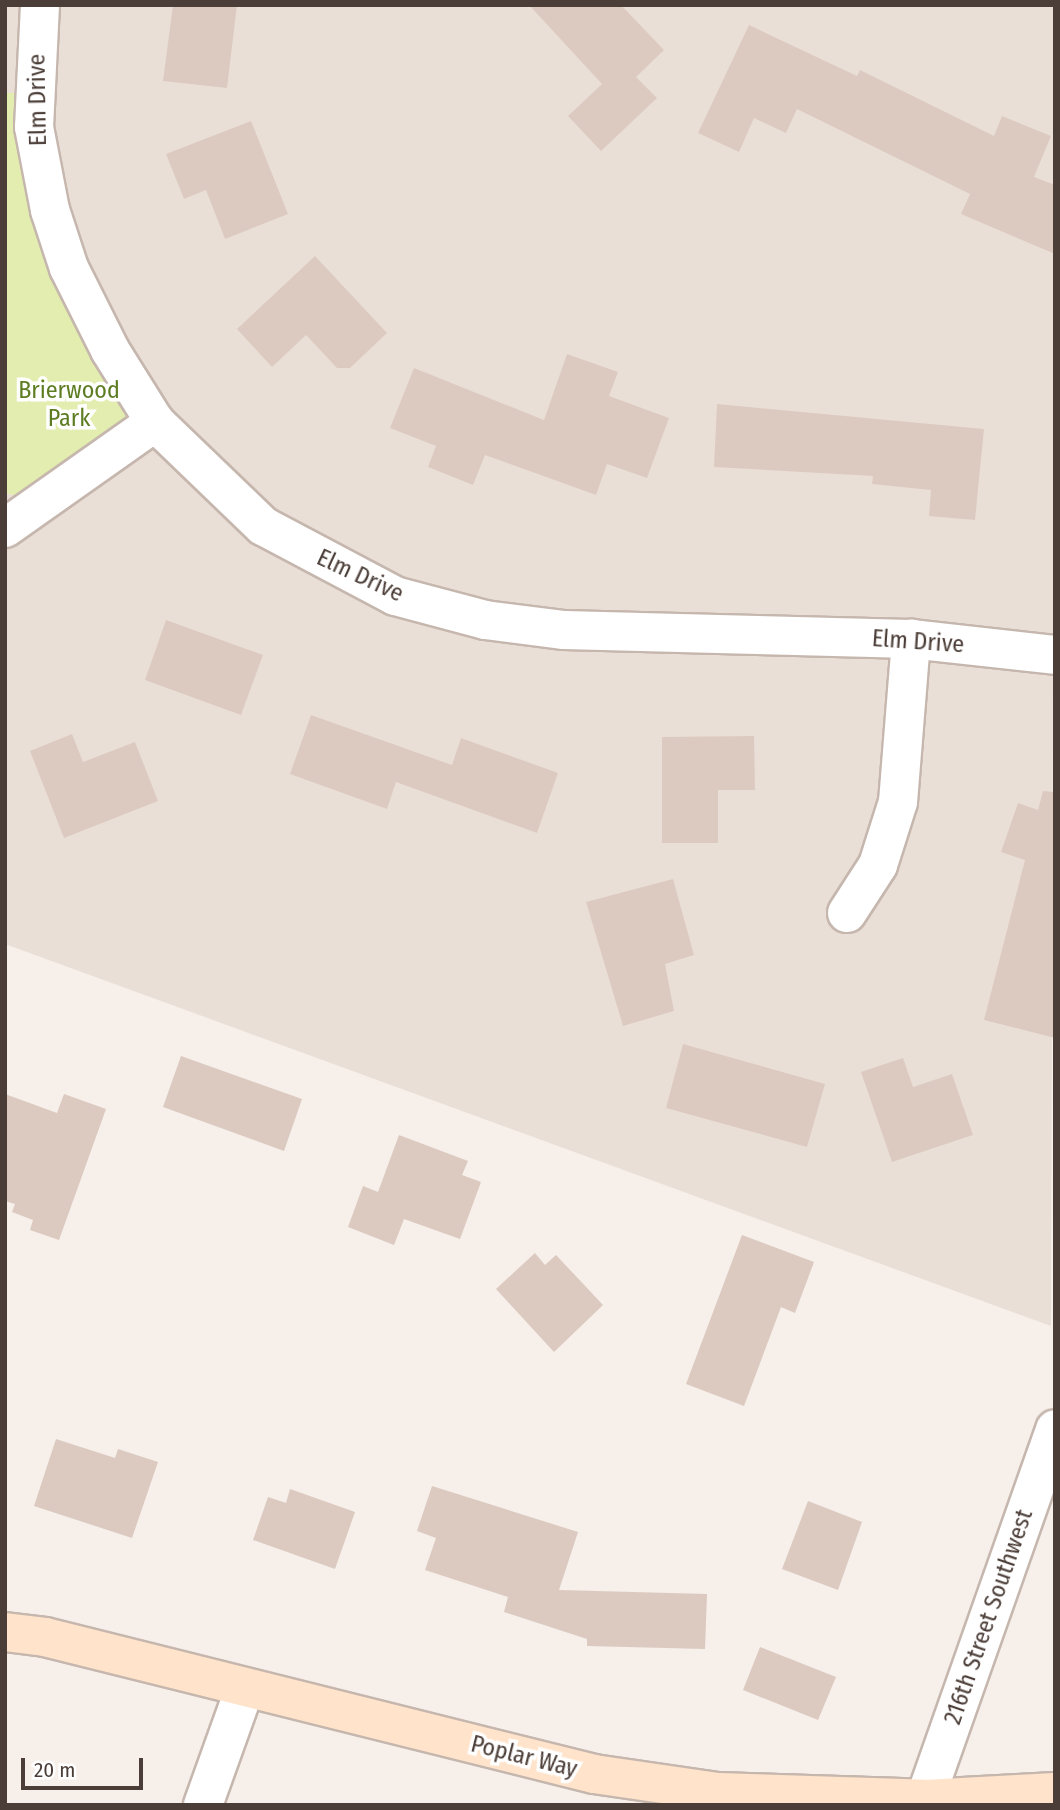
<!DOCTYPE html>
<html>
<head>
<meta charset="utf-8">
<style>
  body { margin:0 }
  #map { position:relative; width:1060px; height:1810px; overflow:hidden; background:#f6efea; font-family:"Fira Sans Condensed",sans-serif }
  div>[style] { position:absolute }
  [style*='--x'] { left:calc(var(--x)*1px); top:calc(var(--y)*1px); width:calc(var(--w)*1px); rotate:calc(var(--a)*1deg) }
  .residential>* { inset:0; background:#eadfd7 }
  .green>* { inset:0; background:#e2edaf }
  .building>* { inset:0; background:#dccac1 }
  .roads { filter:drop-shadow(2px 0 #c6b7ae) drop-shadow(-2px 0 #c6b7ae) drop-shadow(0 2px #c6b7ae) drop-shadow(0 -2px #c6b7ae) }
  .minor>* { height:38px; margin:-19px; padding:0 19px; transform-origin:19px; border-radius:19px; background:#fff }
  .tertiary>* { height:38px; margin:-19px; padding:0 19px; transform-origin:19px; border-radius:19px; background:#fff }
  .secondary>* { height:38px; margin:-19px; padding:0 19px; transform-origin:19px; border-radius:19px; background:#ffe4cb }
  span { translate:-50% -50%; white-space:nowrap; text-align:center; line-height:1.15; -webkit-text-stroke:7px #fff; paint-order:stroke }
  .street-label { font-size:24px; color:#4b3d37 }
  .park-label { font-size:24px; color:#5e7d23 }
  .frame { position:absolute; inset:0; border:7px solid #4b3d37; pointer-events:none }
  .scale { position:absolute; left:21px; top:1758px; width:122px; height:32px; box-sizing:border-box; border:4px solid #4b3d37; border-top:0; padding-left:9px; font-size:21px; line-height:24px; white-space:nowrap; color:#4b3d37; -webkit-text-stroke:5px #fff; paint-order:stroke }
</style>
</head>
<body>
<div id="map">
  <div class="residential">
    <div style="clip-path:polygon(5px 5px,1055px 5px,1051px 1326px,5px 944px,5px 493px,42px 502px,110px 350px,34px 94px,5px 93px)"></div>
  </div>
  <div class="green">
    <div style="clip-path:polygon(5px 93px,34px 93px,39px 157px,155px 421px,42px 502px,5px 493px)"></div>
  </div>
  <div class="building">
    <div style="clip-path:polygon(173px 5px,237px 5px,227px 88px,163px 81px)"></div>
    <div style="clip-path:polygon(529px 5px,621px 5px,664px 50px,636px 77px,657px 98px,601px 151px,568px 116px,602px 84px)"></div>
    <div style="clip-path:polygon(749px 25px,857px 76px,860px 70px,994px 136px,1002px 116px,1051px 136px,1034px 177px,1055px 185px,1055px 254px,961px 214px,970px 194px,797px 109px,786px 133px,754px 118px,739px 152px,698px 133px)"></div>
    <div style="clip-path:polygon(251px 121px,288px 214px,225px 239px,206px 190px,184px 199px,166px 154px)"></div>
    <div style="clip-path:polygon(315px 256px,387px 333px,350px 368px,337px 368px,306px 335px,272px 367px,237px 329px)"></div>
    <div style="clip-path:polygon(567px 354px,618px 372px,609px 396px,669px 418px,647px 478px,607px 464px,596px 495px,485px 455px,473px 485px,428px 467px,436px 446px,390px 428px,414px 368px,544px 420px)"></div>
    <div style="clip-path:polygon(717px 404px,984px 429px,975px 520px,929px 516px,931px 490px,872px 484px,873px 476px,714px 467px)"></div>
    <div style="clip-path:polygon(166px 620px,263px 655px,241px 715px,145px 680px)"></div>
    <div style="clip-path:polygon(311px 715px,452px 765px,461px 738px,558px 773px,537px 833px,396px 782px,387px 809px,290px 774px)"></div>
    <div style="clip-path:polygon(72px 734px,83px 762px,135px 742px,158px 801px,64px 838px,30px 751px)"></div>
    <div style="clip-path:polygon(754px 736px,755px 790px,718px 790px,718px 843px,662px 843px,662px 737px)"></div>
    <div style="clip-path:polygon(1043px 791px,1055px 792px,1055px 1038px,984px 1020px,1025px 860px,1001px 852px,1018px 803px,1038px 810px)"></div>
    <div style="clip-path:polygon(673px 879px,694px 955px,665px 964px,674px 1011px,623px 1026px,586px 902px)"></div>
    <div style="clip-path:polygon(683px 1044px,825px 1084px,807px 1147px,666px 1108px)"></div>
    <div style="clip-path:polygon(181px 1056px,302px 1099px,284px 1151px,163px 1107px)"></div>
    <div style="clip-path:polygon(903px 1058px,913px 1087px,952px 1074px,973px 1135px,892px 1162px,861px 1072px)"></div>
    <div style="clip-path:polygon(5px 1094px,57px 1113px,64px 1094px,106px 1109px,59px 1240px,30px 1230px,33px 1220px,12px 1212px,15px 1204px,5px 1201px)"></div>
    <div style="clip-path:polygon(399px 1135px,468px 1161px,462px 1175px,481px 1182px,460px 1239px,404px 1219px,394px 1245px,348px 1227px,363px 1186px,378px 1192px)"></div>
    <div style="clip-path:polygon(742px 1235px,814px 1262px,795px 1313px,781px 1307px,744px 1406px,686px 1384px)"></div>
    <div style="clip-path:polygon(535px 1253px,545px 1265px,556px 1255px,603px 1305px,554px 1352px,496px 1289px)"></div>
    <div style="clip-path:polygon(56px 1439px,115px 1458px,118px 1449px,158px 1462px,132px 1538px,34px 1506px)"></div>
    <div style="clip-path:polygon(432px 1486px,578px 1532px,559px 1590px,707px 1594px,705px 1649px,587px 1646px,587px 1639px,504px 1612px,508px 1597px,425px 1570px,436px 1538px,417px 1531px)"></div>
    <div style="clip-path:polygon(290px 1489px,355px 1512px,335px 1569px,253px 1540px,268px 1497px,286px 1503px)"></div>
    <div style="clip-path:polygon(808px 1501px,862px 1522px,838px 1590px,782px 1569px)"></div>
    <div style="clip-path:polygon(760px 1647px,836px 1677px,818px 1720px,743px 1690px)"></div>
  </div>
  <div class="roads">
    <div class="minor">
      <div style="--x:5;--y:528;--w:184;--a:-35.2"></div>
      <div style="--x:847;--y:913;--w:57;--a:-57.1"></div>
      <div style="--x:878;--y:865;--w:66;--a:-72.4"></div>
      <div style="--x:898;--y:802;--w:164;--a:-85.4"></div>
      <div style="--x:203;--y:1805;--w:124;--a:-70.3"></div>
    </div>
    <div class="tertiary">
      <div style="--x:40;--y:5;--w:122;--a:92.8"></div>
      <div style="--x:34;--y:127;--w:85;--a:79.1"></div>
      <div style="--x:50;--y:210;--w:61;--a:71.9"></div>
      <div style="--x:69;--y:268;--w:92;--a:63.4"></div>
      <div style="--x:110;--y:350;--w:85;--a:58"></div>
      <div style="--x:155;--y:422;--w:150;--a:43.9"></div>
      <div style="--x:263;--y:526;--w:149;--a:27.9"></div>
      <div style="--x:395;--y:596;--w:93;--a:14.9"></div>
      <div style="--x:485;--y:620;--w:80;--a:7.2"></div>
      <div style="--x:564;--y:630;--w:347;--a:1.5"></div>
      <div style="--x:911;--y:639;--w:145;--a:6.3"></div>
      <div style="--x:925;--y:1799;--w:392;--a:-70.6"></div>
    </div>
    <div class="secondary">
      <div style="--x:5;--y:1632;--w:40;--a:7.1"></div>
      <div style="--x:45;--y:1637;--w:566;--a:14.01"></div>
      <div style="--x:594;--y:1774;--w:125;--a:8.3"></div>
      <div style="--x:718;--y:1792;--w:207;--a:1.9"></div>
      <div style="--x:925;--y:1799;--w:130;--a:-3.1"></div>
    </div>
  </div>
  <div class="street-label">
    <span style="left:38px;top:100px;rotate:-91deg">Elm Drive</span>
    <span style="left:360px;top:576px;rotate:25deg">Elm Drive</span>
    <span style="left:918px;top:642px;rotate:4deg">Elm Drive</span>
    <span style="left:989px;top:1617px;rotate:-71deg">216th Street Southwest</span>
    <span style="left:524px;top:1757px;rotate:14deg">Poplar Way</span>
  </div>
  <div class="park-label">
    <span style="left:69px;top:405px">Brierwood<br>Park</span>
  </div>
  <div class="frame"></div>
  <div class="scale">20 m</div>
</div>
</body>
</html>
